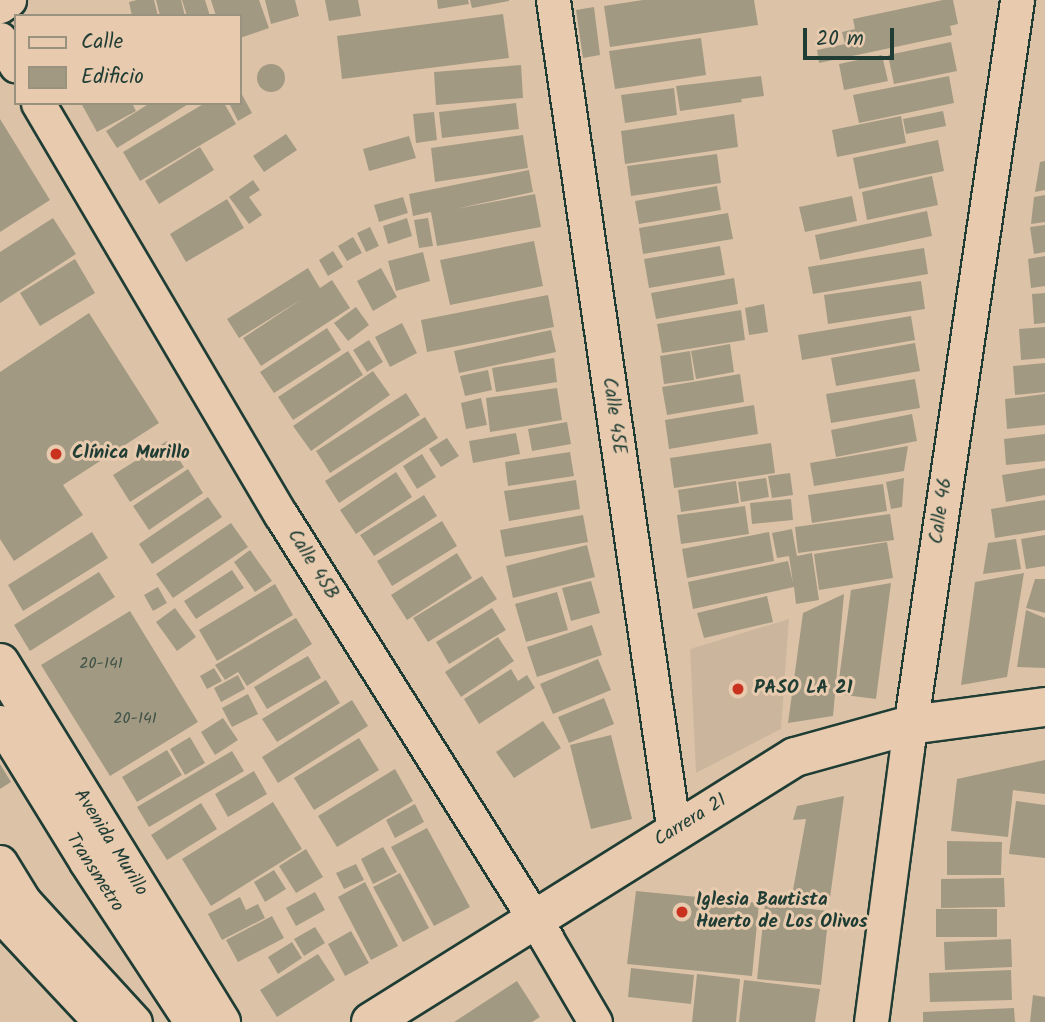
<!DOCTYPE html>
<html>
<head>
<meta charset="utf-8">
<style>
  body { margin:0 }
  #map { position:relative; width:1045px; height:1022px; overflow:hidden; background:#dcc3a8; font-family:Kalam,sans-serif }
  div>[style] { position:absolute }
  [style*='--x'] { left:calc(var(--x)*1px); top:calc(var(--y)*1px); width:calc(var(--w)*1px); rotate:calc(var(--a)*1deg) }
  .built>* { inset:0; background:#cbb69d }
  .building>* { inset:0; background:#a29983 }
  .round { border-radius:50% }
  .roads { filter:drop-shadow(2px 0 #1f3d34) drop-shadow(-2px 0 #1f3d34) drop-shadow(0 2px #1f3d34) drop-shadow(0 -2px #1f3d34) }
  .minor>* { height:33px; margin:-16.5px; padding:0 16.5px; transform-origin:16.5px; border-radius:16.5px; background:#e8cbaf }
  .major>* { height:38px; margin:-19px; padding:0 19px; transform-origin:19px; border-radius:19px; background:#e8cbaf }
  .dots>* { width:19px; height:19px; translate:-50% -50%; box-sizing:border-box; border:4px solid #e8cbaf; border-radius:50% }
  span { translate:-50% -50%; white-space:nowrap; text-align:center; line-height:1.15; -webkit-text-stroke:6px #e8cbaf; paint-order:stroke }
  .number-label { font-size:16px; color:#405448 }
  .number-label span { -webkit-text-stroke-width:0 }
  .street-label { font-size:19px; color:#1f3d34 }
  .poi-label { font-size:19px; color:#1f3d34; font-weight:700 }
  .left { translate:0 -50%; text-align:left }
  .legend { position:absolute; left:14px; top:14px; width:228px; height:91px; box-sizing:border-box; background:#e8cbaf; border:2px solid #98927e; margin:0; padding:9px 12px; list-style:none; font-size:21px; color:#1f3d34 }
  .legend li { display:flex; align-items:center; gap:14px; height:35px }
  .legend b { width:35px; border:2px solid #98927e }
  .scale { position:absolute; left:803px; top:28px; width:91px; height:32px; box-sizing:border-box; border:4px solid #1f3d34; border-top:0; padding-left:9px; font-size:21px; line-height:24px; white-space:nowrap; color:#1f3d34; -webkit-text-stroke:5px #e8cbaf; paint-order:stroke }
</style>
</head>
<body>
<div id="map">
  <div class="built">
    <div style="clip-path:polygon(789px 619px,781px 729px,696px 773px,690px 649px)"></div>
  </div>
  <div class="building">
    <div style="clip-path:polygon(137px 0,154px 0,158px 16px,132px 16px,129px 2px)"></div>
    <div style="clip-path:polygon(156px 0,181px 0,185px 16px,160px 16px)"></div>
    <div style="clip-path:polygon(182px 0,205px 0,210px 16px,187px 16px)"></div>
    <div style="clip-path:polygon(211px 0,259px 0,269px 28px,240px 38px,240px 16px,216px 16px)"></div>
    <div style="clip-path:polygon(265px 0,295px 0,299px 16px,271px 24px)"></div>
    <div style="clip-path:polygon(325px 0,358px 0,361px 16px,329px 21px)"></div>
    <div style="clip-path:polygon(437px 0,468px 0,469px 4px,438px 9px)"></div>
    <div style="clip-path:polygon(470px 0,509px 0,509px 1px,472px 8px)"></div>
    <div style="clip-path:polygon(643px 0,754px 0,758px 25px,610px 47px,604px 6px)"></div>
    <div style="clip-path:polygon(943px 0,953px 0,958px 24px,950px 26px,952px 35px,819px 63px,817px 50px,845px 44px,842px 32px,855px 29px,853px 19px)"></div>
    <div style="clip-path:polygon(594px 7px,600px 55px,583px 58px,576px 10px)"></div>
    <div style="clip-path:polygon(503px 14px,509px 58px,342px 79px,337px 36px)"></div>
    <div style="clip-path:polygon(701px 38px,706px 75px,615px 89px,609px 51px)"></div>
    <div style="clip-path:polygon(951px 42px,957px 71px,894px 84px,888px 55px)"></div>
    <div style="clip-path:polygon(882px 55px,888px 81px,844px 90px,839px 64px)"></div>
    <div class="round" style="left:257px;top:64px;width:28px;height:28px"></div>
    <div style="clip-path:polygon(521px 65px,523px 98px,436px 105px,434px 72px)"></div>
    <div style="clip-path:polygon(761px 76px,764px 96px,741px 99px,742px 102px,680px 111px,676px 86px)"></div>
    <div style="clip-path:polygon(949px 76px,954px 103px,859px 123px,853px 95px)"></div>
    <div style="clip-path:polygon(674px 88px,677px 115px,625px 123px,621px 95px)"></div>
    <div style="clip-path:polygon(240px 91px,252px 113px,238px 121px,229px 103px,240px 103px)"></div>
    <div style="clip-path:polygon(81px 103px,132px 103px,136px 111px,97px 132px)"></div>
    <div style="clip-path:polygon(150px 103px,190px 103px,117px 148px,106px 131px)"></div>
    <div style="clip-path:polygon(205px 103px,224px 103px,236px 124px,140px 181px,123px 152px)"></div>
    <div style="clip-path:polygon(516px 103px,519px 129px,442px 138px,439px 112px)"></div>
    <div style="clip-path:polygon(943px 111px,946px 126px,906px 134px,903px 119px)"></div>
    <div style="clip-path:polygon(434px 112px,437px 140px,416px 143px,413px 114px)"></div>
    <div style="clip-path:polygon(734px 114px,738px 147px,625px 164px,621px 131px)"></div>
    <div style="clip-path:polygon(901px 116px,906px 143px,837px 157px,832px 130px)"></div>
    <div style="clip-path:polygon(0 119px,50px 200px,0 232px)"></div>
    <div style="clip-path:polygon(286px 134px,297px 150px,264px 172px,253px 156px)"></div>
    <div style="clip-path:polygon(523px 135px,528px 168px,435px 182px,431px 148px)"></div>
    <div style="clip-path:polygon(409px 136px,416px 158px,369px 171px,363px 149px)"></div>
    <div style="clip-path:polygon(938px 140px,944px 171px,859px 189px,853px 158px)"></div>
    <div style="clip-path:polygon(200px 147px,214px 170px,159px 204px,145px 181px)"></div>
    <div style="clip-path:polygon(717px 154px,721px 183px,631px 196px,627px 166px)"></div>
    <div style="clip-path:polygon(1045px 161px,1045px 190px,1035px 192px,1040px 162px)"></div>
    <div style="clip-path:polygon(529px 170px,533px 192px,455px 209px,535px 194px,541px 227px,437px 246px,431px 212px,413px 216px,409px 194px)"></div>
    <div style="clip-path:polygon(932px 176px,938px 205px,867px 220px,862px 192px)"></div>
    <div style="clip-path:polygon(253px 180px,260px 190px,249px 197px,262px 215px,249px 224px,229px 197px)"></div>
    <div style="clip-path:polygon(717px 186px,721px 210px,639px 224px,635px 201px)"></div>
    <div style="clip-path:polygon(1045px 195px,1045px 222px,1031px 224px,1034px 197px)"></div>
    <div style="clip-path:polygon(852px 196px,857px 221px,805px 232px,799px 207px)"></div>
    <div style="clip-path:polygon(403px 197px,408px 213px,379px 222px,374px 205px)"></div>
    <div style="clip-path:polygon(227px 199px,244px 228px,186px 262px,170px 234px)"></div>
    <div style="clip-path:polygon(927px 211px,932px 236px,820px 260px,815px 235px)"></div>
    <div style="clip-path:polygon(728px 213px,733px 239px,643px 254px,639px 228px)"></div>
    <div style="clip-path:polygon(53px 218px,76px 254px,0 303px,0 252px)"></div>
    <div style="clip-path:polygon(407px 218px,412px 236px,388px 244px,383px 226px)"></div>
    <div style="clip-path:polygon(428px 218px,433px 246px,419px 248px,414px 220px)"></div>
    <div style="clip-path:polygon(1045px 225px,1045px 252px,1034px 254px,1030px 227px)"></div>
    <div style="clip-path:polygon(370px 227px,379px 246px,366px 252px,357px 233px)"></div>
    <div style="clip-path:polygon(353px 237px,362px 253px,347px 261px,338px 246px)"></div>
    <div style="clip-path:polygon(534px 241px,543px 286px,450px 305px,440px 260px)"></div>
    <div style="clip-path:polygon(720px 246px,725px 275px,649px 288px,644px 259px)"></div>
    <div style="clip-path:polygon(924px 248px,928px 274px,813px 294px,808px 267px)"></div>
    <div style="clip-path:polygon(333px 251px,343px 267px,328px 276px,319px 260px)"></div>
    <div style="clip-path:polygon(423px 252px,430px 281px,396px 291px,388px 261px)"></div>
    <div style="clip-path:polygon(1045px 256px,1045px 286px,1031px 288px,1028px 259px)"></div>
    <div style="clip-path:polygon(75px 259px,95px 293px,40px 326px,20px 293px)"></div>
    <div style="clip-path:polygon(308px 268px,320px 288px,332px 280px,350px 308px,261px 366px,243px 338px,302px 299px,239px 338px,227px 319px)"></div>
    <div style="clip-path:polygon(381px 268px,397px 297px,373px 311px,357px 281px)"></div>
    <div style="clip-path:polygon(734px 278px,738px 304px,656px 319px,651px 293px)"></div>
    <div style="clip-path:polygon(921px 281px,925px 309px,828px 324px,824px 295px)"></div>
    <div style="clip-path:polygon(1045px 293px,1045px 323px,1034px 324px,1032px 294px)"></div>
    <div style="clip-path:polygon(548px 295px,554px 327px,427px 352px,421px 320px)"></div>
    <div style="clip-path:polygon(764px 304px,768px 332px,749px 335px,745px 308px)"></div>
    <div style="clip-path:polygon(356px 307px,369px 325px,348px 341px,334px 323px)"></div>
    <div style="clip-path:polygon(741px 310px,745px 340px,662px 353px,657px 324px)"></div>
    <div style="clip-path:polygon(89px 313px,159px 423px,63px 485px,83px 515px,14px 561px,0 539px,0 372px)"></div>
    <div style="clip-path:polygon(911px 316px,915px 340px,802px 360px,798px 335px)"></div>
    <div style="clip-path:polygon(402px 323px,417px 353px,390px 367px,375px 337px)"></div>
    <div style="clip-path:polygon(1045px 327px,1045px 358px,1021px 360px,1019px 329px)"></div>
    <div style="clip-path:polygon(327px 328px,341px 350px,274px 393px,260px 372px)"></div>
    <div style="clip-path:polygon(551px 330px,556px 352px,459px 373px,454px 351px)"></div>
    <div style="clip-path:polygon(369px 340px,383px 362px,367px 372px,353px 350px)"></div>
    <div style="clip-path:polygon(915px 343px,920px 371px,836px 386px,831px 358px)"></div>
    <div style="clip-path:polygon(730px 344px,734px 372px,696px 379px,691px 351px)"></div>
    <div style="clip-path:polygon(348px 351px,363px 375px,293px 420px,278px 397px)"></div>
    <div style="clip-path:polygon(690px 351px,694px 380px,664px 384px,660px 356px)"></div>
    <div style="clip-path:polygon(554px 358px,557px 382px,496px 392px,492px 368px)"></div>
    <div style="clip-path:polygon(1045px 363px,1045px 392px,1015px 395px,1013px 366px)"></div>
    <div style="clip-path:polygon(488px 370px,492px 390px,465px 396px,460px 376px)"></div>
    <div style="clip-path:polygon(373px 371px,390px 395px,311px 451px,293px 426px)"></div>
    <div style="clip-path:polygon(740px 374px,744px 402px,667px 415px,662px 387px)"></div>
    <div style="clip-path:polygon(915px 379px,920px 408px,831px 423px,826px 394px)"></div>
    <div style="clip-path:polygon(557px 388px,562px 420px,490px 432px,486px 398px)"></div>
    <div style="clip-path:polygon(406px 393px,420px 415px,330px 473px,316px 451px)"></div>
    <div style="clip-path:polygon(1045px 394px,1045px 425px,1007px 429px,1005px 399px)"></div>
    <div style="clip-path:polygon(481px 398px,487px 425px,466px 429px,461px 403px)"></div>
    <div style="clip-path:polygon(754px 405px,758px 434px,669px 449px,665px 420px)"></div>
    <div style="clip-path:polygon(912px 414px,917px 441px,836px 457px,831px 430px)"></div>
    <div style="clip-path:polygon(425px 417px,438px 438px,339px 503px,325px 481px)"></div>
    <div style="clip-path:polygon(567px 422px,571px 444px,532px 451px,528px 429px)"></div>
    <div style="clip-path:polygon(516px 433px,520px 454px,473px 463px,469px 441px)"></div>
    <div style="clip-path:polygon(1045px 434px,1045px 461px,1006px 465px,1004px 439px)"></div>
    <div style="clip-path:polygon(447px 438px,459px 456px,441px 467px,429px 449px)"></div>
    <div style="clip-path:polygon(167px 441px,184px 467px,130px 502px,113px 475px)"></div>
    <div style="clip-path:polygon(771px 443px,775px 473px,674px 488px,670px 458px)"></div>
    <div style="clip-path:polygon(908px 446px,904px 471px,814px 486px,810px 463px)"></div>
    <div style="clip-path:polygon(570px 452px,574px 476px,508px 486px,505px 462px)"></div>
    <div style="clip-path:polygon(422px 454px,436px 477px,417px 489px,403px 466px)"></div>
    <div style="clip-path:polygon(1045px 468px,1045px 495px,1006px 502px,1002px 475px)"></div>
    <div style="clip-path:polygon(188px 469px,203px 493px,149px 530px,133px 506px)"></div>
    <div style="clip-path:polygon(396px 472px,412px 497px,356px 534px,340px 510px)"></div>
    <div style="clip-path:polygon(790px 473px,793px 495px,772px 498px,768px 476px)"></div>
    <div style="clip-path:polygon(766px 478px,769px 497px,741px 502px,738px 482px)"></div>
    <div style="clip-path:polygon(904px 478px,902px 507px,891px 509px,886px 482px)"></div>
    <div style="clip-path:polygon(576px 480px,580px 509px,509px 521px,504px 491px)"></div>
    <div style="clip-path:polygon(736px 481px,739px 503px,681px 512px,678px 490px)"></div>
    <div style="clip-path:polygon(883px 484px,887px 511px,812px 523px,808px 495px)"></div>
    <div style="clip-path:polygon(424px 495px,437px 516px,374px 556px,360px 535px)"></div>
    <div style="clip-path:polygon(208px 497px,222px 517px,152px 564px,139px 544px)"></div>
    <div style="clip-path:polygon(791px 499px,793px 520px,752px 524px,750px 503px)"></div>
    <div style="clip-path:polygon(1045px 500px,1045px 530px,995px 538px,991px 509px)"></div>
    <div style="clip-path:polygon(745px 506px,749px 534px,681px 544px,677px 515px)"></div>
    <div style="clip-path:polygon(890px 514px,894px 540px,798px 553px,795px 527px)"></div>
    <div style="clip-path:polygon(583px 515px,588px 542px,505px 557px,500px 530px)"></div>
    <div style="clip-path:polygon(442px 521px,457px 546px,392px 586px,377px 561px)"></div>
    <div style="clip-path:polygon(231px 523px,248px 547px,173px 598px,156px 574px)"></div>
    <div style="clip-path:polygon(792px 529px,797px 556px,812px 553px,819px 600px,796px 604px,794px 587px,693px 609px,688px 582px,788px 561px,793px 583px,789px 556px,777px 558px,772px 533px)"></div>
    <div style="clip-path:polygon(92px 532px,108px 558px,23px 611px,8px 585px)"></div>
    <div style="clip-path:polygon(769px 532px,774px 561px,687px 578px,682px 549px)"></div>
    <div style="clip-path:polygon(1045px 535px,1045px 566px,1026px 569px,1021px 539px)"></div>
    <div style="clip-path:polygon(1016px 539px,1021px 569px,983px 574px,988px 543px)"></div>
    <div style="clip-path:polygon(887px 542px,893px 578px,819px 590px,814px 554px)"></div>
    <div style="clip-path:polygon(587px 545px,595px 577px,513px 598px,506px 566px)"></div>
    <div style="clip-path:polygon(250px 550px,272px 581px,255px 592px,234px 562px)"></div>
    <div style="clip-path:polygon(457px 553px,472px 578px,407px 620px,391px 595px)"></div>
    <div style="clip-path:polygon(232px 570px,244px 588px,196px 619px,184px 601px)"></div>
    <div style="clip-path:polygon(99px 572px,115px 597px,30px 651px,14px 625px)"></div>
    <div style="clip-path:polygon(1024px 573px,1007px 677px,961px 685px,975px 582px)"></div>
    <div style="clip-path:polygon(482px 576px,497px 599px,428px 642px,413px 618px)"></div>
    <div style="clip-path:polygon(1035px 579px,1045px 579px,1045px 613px,1026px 608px)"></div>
    <div style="clip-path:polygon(591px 581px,600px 613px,571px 621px,562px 588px)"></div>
    <div style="clip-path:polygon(891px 583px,876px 699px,837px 694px,851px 590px)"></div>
    <div style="clip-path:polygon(275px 584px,293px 615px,217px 661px,199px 630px)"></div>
    <div style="clip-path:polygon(158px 587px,167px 603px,153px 611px,144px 595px)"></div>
    <div style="clip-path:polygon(557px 592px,568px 630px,526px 642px,515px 604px)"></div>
    <div style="clip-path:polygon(844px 594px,833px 716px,788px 723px,803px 613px)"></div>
    <div style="clip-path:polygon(767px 596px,773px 622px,704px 638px,697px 613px)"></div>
    <div style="clip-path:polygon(175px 608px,196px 637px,177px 651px,156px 622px)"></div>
    <div style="clip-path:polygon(492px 608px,506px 630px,449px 664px,436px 642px)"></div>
    <div style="clip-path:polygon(1026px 610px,1045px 618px,1045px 668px,1017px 667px)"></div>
    <div style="clip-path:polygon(130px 611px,198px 722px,110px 776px,41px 665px)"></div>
    <div style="clip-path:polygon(296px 618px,312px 644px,247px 686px,238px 672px,225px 680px,215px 665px)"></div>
    <div style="clip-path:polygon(592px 625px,602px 655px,537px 677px,527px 647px)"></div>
    <div style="clip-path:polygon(498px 637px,514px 661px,461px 697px,445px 672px)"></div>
    <div style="clip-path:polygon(308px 656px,321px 678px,267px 709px,254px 687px)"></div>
    <div style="clip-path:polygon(598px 659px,611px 690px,553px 714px,540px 684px)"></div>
    <div style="clip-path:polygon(214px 668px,222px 681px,207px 689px,200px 676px)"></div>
    <div style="clip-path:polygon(511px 669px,518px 681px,527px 675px,535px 688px,479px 724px,464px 699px)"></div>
    <div style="clip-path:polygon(238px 675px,245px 689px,221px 702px,214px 688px)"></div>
    <div style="clip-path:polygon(326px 680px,340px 703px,277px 742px,262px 719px)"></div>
    <div style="clip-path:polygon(248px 694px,258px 714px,232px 727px,222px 708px)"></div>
    <div style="clip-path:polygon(604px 698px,614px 724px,569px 743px,558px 717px)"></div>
    <div style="clip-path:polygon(352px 700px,368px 726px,278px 783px,262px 757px)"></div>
    <div style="clip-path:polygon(223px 718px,238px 740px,215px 755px,201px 732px)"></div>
    <div style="clip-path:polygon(543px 721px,561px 748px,514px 778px,496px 752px)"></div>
    <div style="clip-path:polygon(611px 735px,632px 819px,591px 829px,570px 745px)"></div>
    <div style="clip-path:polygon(190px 737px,205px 763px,185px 775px,170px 749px)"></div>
    <div style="clip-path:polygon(359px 738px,379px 770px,314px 810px,294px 778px)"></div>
    <div style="clip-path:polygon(167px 750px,182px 775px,137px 802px,122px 777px)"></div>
    <div style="clip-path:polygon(232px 751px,244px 771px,149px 827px,137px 807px)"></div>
    <div style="clip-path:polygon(1045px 760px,1045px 794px,1013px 790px,1008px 837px,951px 831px,957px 779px)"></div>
    <div style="clip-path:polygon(0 764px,11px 782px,0 789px)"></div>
    <div style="clip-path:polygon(395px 769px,413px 801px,337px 847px,318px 816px)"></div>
    <div style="clip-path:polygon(254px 771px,267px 794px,228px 817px,215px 794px)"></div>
    <div style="clip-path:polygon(844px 796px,829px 905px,791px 901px,806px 819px,793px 820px,797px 806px)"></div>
    <div style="clip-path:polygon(1016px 801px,1045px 805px,1045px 858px,1009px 854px)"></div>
    <div style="clip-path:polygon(273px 802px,302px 849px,211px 906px,182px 859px)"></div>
    <div style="clip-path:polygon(201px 803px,217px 829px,167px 860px,151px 835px)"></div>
    <div style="clip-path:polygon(415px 804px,424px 822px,395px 838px,386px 820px)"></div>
    <div style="clip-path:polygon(427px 828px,470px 907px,434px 926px,391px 847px)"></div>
    <div style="clip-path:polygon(947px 841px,1002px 842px,1001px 875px,947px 875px)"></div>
    <div style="clip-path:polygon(383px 847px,397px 872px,373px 884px,361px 859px)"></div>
    <div style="clip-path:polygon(306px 849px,323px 877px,296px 893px,279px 866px)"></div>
    <div style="clip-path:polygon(356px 864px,364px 880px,344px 889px,336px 873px)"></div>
    <div style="clip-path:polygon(274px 870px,286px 889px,265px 902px,254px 882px)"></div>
    <div style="clip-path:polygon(400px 873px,429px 928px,403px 942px,373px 887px)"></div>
    <div style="clip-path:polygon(1004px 878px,1005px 907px,941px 908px,941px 879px)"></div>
    <div style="clip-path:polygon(365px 882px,398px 946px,371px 960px,338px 897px)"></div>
    <div style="clip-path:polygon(636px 891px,759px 903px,752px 976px,627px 964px)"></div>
    <div style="clip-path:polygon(315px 892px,325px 910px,296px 926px,286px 908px)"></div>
    <div style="clip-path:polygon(240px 897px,246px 910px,258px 904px,265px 918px,222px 940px,208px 914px)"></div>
    <div style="clip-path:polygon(765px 904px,829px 911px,821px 985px,757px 979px)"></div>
    <div style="clip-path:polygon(936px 909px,997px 909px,997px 937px,936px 937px)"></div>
    <div style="clip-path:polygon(272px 916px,284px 938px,238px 962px,226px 940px)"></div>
    <div style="clip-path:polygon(315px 927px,325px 943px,304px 956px,294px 939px)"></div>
    <div style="clip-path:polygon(351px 931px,369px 963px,345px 976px,328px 944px)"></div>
    <div style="clip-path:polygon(1011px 939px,1012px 967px,945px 970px,944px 942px)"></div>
    <div style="clip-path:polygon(292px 942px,302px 958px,278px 974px,268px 957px)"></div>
    <div style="clip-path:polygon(318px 954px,335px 980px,277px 1017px,260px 990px)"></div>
    <div style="clip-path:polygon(631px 968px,694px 975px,691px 1004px,628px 997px)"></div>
    <div style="clip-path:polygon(1011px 970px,1012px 1000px,930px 1002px,929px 973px)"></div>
    <div style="clip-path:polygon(697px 974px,740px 979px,736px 1022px,692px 1022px)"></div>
    <div style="clip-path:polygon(744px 980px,820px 989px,815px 1022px,739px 1022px)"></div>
    <div style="clip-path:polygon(517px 981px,540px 1017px,532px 1022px,454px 1022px)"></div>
    <div style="clip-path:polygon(1033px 995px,1045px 997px,1045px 1022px,1030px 1022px)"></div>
    <div style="clip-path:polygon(1014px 1008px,1015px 1022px,923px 1022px,923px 1012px)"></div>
  </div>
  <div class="roads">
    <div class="minor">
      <div style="--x:553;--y:0;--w:841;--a:81.73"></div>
      <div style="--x:0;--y:6;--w:11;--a:-34"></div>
      <div style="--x:0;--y:39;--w:31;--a:59"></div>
      <div style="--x:38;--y:103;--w:478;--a:59.5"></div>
      <div style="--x:281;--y:515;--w:499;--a:57.9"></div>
      <div style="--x:546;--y:938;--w:97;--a:59.7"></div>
      <div style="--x:0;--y:722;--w:164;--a:58.4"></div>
      <div style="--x:86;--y:862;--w:191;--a:56.7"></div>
      <div style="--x:0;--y:862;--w:46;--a:58.4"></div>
      <div style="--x:24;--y:901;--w:164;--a:47.5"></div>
      <div style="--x:871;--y:1022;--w:276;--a:-82.5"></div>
      <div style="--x:907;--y:748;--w:756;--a:-81.63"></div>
    </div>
    <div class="major">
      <div style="--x:0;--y:663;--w:422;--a:58.4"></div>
      <div style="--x:0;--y:911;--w:152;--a:46.9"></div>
      <div style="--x:371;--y:1022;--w:500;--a:-32.01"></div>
      <div style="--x:795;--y:757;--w:119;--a:-15.5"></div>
      <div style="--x:910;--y:725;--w:136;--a:-7.6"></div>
    </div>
  </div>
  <div class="dots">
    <div style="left:56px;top:454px;background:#c8321e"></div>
    <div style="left:738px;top:689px;background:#c8321e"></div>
    <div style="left:682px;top:912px;background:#c8321e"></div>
  </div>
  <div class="number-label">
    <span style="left:101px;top:664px">20-141</span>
    <span style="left:135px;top:719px">20-141</span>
  </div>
  <div class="street-label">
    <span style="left:613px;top:416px;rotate:82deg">Calle 45E</span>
    <span style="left:942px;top:511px;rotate:-82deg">Calle 46</span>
    <span style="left:312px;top:565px;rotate:58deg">Calle 45B</span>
    <span style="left:691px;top:821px;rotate:-32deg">Carrera 21</span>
    <span style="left:110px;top:843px;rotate:58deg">Avenida Murillo</span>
    <span style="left:94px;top:873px;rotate:57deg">Transmetro</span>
  </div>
  <div class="poi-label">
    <span class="left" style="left:72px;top:454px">Clínica Murillo</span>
    <span class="left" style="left:754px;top:689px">PASO LA 21</span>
    <span class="left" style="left:696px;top:912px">Iglesia Bautista<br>Huerto de Los Olivos</span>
  </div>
  <ul class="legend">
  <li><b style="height:9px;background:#e8cbaf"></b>Calle</li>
  <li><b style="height:19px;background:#a29983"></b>Edificio</li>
  </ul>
  <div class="scale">20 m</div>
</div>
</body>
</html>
